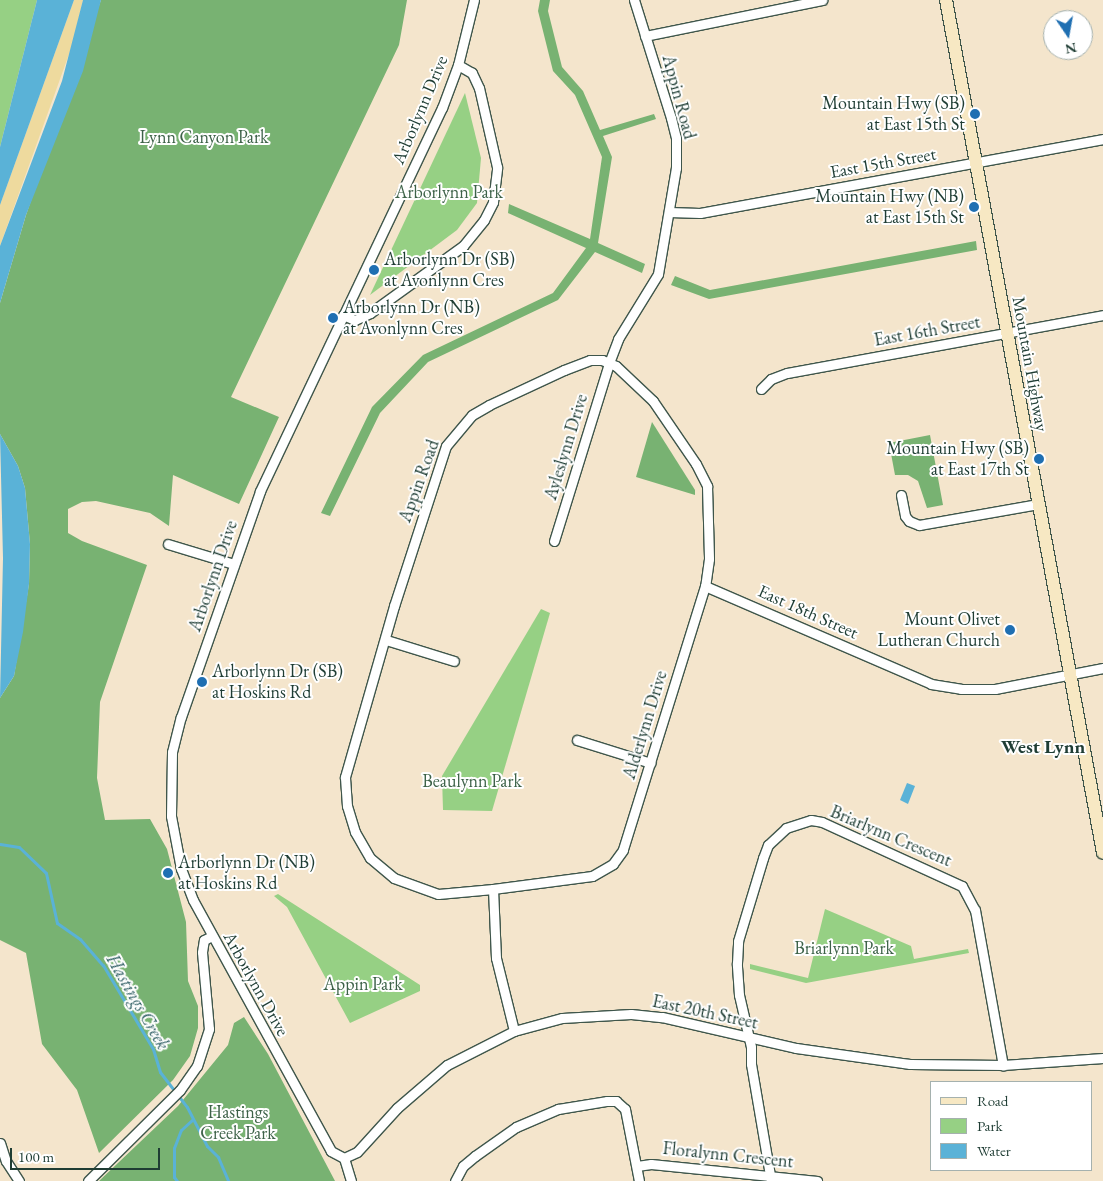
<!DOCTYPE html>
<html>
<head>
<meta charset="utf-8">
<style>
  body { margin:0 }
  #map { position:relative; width:1103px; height:1181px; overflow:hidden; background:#f4e5cc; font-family:"EB Garamond",serif }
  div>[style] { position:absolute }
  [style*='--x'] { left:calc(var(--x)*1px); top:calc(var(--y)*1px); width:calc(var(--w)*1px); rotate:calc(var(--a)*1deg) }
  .green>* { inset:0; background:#96d084 }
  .forest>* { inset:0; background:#78b272 }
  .sand>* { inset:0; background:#eeda9e }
  .water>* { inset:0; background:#5ab2d7 }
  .stream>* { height:3px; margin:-1.5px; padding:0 1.5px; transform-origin:1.5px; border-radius:1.5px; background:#5ab2d7 }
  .roads { filter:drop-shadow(1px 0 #3f564b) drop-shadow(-1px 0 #3f564b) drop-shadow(0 1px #3f564b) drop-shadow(0 -1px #3f564b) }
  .street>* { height:9px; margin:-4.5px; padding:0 4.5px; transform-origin:4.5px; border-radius:4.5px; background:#fff }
  .secondary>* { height:12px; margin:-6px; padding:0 6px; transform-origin:6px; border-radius:6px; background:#f7e8c3 }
  .dots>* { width:14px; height:14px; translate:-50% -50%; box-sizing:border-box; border:2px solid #fff; border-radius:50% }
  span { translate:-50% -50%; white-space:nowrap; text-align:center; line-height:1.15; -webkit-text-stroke:4px #fff; paint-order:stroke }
  .street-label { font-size:18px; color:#1f3d34 }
  .poi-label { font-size:18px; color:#1f3d34 }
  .right { translate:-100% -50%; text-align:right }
  .left { translate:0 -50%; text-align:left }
  .park-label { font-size:18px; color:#3d6248 }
  .neighbourhood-label { font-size:19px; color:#1f3d34; font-weight:700 }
  .water-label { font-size:19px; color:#316065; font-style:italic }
  .legend { position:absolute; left:930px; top:1081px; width:162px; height:90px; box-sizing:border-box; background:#fff; border:1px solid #a5b1ae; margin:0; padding:6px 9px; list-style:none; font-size:15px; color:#1f3d34 }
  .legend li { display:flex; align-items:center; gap:10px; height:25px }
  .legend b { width:25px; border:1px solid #a5b1ae }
  .north { position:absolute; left:1043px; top:10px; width:50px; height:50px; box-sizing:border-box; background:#fff; border:1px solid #a5b1ae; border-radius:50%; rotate:168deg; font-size:14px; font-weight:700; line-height:20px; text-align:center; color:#1f3d34 }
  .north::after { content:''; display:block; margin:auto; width:18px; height:22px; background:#1f6fb2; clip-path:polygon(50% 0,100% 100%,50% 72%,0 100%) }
  .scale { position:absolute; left:10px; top:1148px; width:150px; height:22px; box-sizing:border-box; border:2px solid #1f3d34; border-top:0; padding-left:6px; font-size:15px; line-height:18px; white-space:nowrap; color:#1f3d34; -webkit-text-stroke:4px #fff; paint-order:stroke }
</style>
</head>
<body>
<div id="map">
  <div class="green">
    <div style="clip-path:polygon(0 0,37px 0,0 147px)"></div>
    <div style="clip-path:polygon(465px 93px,481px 158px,477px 203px,457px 230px,370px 295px)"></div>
    <div style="clip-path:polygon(541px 609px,550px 613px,492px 811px,443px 810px,442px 776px)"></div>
    <div style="clip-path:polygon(278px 894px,420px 985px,420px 991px,350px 1023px,287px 907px,274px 896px)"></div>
    <div style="clip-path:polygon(825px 909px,911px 946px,914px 959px,968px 949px,969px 953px,806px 983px,750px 969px,750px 964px,808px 978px)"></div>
  </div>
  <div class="forest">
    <div style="clip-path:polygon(101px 0,407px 0,399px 45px,231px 397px,279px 417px,239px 504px,173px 475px,169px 526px,150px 513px,96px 501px,82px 502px,68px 509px,68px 533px,82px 541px,147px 565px,100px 702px,97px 778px,105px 820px,150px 819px,167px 849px,186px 922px,188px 981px,198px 1006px,198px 1028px,190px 1056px,173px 1080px,99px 1153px,77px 1090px,42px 1044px,26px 953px,0 940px,0 698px,14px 676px,29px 584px,30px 544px,25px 488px,18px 466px,0 434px,0 303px,26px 215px)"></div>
    <div style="clip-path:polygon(540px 0,550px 0,548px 11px,562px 67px,583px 91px,600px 130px,654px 114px,656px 119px,603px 136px,612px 157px,598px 243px,645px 264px,642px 273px,595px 252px,558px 300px,428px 362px,380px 413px,330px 516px,321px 513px,372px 407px,423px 355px,553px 293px,586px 248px,508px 213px,509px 204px,590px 239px,602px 157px,575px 95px,553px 71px,538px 11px)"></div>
    <div style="clip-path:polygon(976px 241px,977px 250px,709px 299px,671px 285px,675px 276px,710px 290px)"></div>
    <div style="clip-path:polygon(652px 422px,695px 490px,695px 495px,636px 477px)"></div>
    <div style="clip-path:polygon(930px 435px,943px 505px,927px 508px,918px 481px,908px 475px,895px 475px,889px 443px)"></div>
    <div style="clip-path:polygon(244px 1017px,268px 1054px,335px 1181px,99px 1181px,178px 1106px,228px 1045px,234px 1023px)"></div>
  </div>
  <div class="sand">
    <div style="clip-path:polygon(74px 0,83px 0,73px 43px,0 246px,0 205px)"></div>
  </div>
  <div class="water">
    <div style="clip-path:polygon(37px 0,74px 0,0 205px,0 147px)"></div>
    <div style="clip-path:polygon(83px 0,101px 0,83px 71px,26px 215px,0 303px,0 246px,62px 81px)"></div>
    <div style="clip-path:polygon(0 434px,18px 466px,25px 488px,30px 544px,29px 584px,23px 632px,14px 676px,0 698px,3px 558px)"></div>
    <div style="clip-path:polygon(907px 783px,915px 786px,908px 804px,900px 800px)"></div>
  </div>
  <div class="stream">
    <div style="--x:0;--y:844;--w:19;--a:9"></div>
    <div style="--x:19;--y:847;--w:37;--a:44"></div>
    <div style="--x:46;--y:873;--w:51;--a:77.6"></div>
    <div style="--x:57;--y:923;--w:28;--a:35"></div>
    <div style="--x:80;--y:939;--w:35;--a:49"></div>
    <div style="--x:103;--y:965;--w:98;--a:59.2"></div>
    <div style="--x:153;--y:1049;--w:24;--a:73"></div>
    <div style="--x:160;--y:1072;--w:44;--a:52.4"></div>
    <div style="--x:187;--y:1107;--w:44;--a:62.9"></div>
    <div style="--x:207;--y:1146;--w:16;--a:45"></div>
    <div style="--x:218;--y:1157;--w:26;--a:67"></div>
    <div style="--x:177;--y:1181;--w:5;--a:-127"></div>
    <div style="--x:174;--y:1177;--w:29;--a:-90"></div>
    <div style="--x:174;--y:1148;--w:19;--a:-69"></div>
    <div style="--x:181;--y:1130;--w:15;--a:-42"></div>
  </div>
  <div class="roads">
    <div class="street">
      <div style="--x:645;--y:36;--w:181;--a:-11.5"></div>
      <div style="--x:669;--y:212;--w:31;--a:2"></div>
      <div style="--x:700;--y:213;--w:410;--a:-10.4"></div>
      <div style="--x:343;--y:315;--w:13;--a:23"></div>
      <div style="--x:355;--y:320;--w:17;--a:-25"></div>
      <div style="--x:370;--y:313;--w:115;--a:-35.8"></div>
      <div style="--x:463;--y:246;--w:33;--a:-51"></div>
      <div style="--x:484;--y:220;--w:20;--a:-63"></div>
      <div style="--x:493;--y:202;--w:35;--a:-83"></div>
      <div style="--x:497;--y:167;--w:81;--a:-102.8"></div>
      <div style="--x:479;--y:88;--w:17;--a:-115"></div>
      <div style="--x:472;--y:73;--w:16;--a:-150"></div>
      <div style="--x:761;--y:389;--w:14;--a:-45"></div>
      <div style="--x:771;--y:379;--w:17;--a:-21"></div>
      <div style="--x:787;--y:373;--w:321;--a:-10.4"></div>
      <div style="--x:901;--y:495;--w:21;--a:79"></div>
      <div style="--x:905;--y:516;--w:6;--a:51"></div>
      <div style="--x:909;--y:521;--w:11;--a:22"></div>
      <div style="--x:919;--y:525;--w:121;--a:-10"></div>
      <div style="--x:554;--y:541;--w:186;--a:-72.8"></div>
      <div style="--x:609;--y:363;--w:26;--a:-69"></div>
      <div style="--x:618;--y:339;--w:76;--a:-58.4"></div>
      <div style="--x:658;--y:274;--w:108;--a:-80.4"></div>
      <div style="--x:676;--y:168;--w:30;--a:-90"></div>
      <div style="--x:676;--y:138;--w:21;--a:-104"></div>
      <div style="--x:671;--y:118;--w:124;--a:-107.4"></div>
      <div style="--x:168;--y:544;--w:69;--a:16.9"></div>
      <div style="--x:705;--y:586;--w:246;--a:23.4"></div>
      <div style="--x:931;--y:684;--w:30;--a:9"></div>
      <div style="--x:961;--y:689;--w:34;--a:0"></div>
      <div style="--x:995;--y:689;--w:110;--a:-11"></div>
      <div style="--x:386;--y:640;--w:71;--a:17.2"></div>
      <div style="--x:577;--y:740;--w:77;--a:17.3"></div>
      <div style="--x:493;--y:889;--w:55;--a:174.8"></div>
      <div style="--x:438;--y:894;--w:47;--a:-160"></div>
      <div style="--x:394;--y:878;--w:31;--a:-140"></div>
      <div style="--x:370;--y:858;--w:30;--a:-120"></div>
      <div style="--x:355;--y:832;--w:27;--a:-107"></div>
      <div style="--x:347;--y:806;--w:29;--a:-94"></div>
      <div style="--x:345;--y:777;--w:178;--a:-74"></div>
      <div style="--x:394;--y:606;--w:168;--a:-72"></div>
      <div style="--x:446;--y:446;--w:40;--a:-50"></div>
      <div style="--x:472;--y:415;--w:20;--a:-30"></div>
      <div style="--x:489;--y:405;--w:83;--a:-25"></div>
      <div style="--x:564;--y:370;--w:28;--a:-21"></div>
      <div style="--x:590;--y:360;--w:12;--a:0"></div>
      <div style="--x:602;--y:360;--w:15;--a:23"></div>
      <div style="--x:616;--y:366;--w:51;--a:43.4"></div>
      <div style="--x:653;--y:401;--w:76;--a:55.7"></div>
      <div style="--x:696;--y:464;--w:25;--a:63"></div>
      <div style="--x:707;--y:486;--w:73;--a:88.4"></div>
      <div style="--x:709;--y:559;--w:27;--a:98"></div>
      <div style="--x:705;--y:586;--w:276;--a:107.3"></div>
      <div style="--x:623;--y:850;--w:17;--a:126"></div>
      <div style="--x:613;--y:864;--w:24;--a:150"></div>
      <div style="--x:592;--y:876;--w:100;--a:172.5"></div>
      <div style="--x:493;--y:889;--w:69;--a:87.5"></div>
      <div style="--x:496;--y:958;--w:75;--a:76.1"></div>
      <div style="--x:0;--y:1143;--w:19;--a:72"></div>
      <div style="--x:6;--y:1161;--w:24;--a:57"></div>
      <div style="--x:344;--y:1158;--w:15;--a:-152"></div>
      <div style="--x:331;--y:1151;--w:286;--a:-118.8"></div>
      <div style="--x:193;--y:900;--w:33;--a:-111"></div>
      <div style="--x:181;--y:869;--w:54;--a:-100.7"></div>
      <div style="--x:171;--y:816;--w:64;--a:-89.1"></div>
      <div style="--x:172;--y:752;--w:36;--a:-76"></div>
      <div style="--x:181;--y:717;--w:239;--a:-70.7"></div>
      <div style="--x:260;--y:491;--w:424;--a:-64.6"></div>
      <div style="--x:442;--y:108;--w:46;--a:-69.6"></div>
      <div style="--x:458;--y:65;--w:67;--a:-76.2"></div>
      <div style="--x:344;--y:1158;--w:14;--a:-25"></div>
      <div style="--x:357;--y:1152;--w:59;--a:-47.7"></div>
      <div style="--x:397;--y:1108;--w:66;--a:-40.7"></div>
      <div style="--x:447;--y:1065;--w:75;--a:-26.9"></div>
      <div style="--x:514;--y:1031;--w:50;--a:-15.2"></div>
      <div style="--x:562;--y:1018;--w:69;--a:-3.3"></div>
      <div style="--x:631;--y:1014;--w:31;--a:6"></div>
      <div style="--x:662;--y:1017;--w:138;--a:13"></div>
      <div style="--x:796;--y:1048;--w:115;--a:8"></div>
      <div style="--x:910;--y:1064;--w:93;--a:0.6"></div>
      <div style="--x:1003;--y:1065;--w:100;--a:-4"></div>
      <div style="--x:344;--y:1158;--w:24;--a:73"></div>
      <div style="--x:637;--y:1166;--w:14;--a:-8"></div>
      <div style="--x:651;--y:1164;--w:167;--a:5.8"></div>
      <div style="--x:88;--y:1181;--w:129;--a:-44.7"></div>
      <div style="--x:180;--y:1090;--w:29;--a:-55"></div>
      <div style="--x:197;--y:1066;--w:39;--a:-72"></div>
      <div style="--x:209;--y:1029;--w:77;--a:-95.2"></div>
      <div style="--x:202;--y:952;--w:12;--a:-81"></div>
      <div style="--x:204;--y:940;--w:9;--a:-27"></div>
      <div style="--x:455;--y:1181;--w:17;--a:-62"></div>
      <div style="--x:463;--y:1166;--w:16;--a:-40"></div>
      <div style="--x:475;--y:1156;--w:50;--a:-35.3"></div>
      <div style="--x:516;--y:1127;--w:46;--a:-23.2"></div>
      <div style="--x:558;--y:1109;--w:50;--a:-9.3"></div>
      <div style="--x:607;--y:1101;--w:9;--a:0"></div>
      <div style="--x:616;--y:1101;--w:12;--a:42"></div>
      <div style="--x:625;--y:1109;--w:73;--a:79"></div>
      <div style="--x:771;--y:1181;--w:119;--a:-99.7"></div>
      <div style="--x:751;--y:1064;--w:17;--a:-90"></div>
      <div style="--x:751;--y:1047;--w:53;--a:-103"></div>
      <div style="--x:739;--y:995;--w:32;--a:-94"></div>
      <div style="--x:737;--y:963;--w:22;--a:-87"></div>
      <div style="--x:738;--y:941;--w:87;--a:-73.2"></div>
      <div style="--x:763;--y:858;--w:14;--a:-69"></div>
      <div style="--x:768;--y:845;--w:25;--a:-43"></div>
      <div style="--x:786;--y:828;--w:26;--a:-18"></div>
      <div style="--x:811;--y:820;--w:11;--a:10"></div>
      <div style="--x:822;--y:822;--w:154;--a:24.6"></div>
      <div style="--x:962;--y:886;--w:27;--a:62"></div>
      <div style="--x:975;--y:910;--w:158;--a:79.8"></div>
    </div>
    <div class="secondary">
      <div style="--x:946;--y:0;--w:867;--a:79.57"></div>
    </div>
  </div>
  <div class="dots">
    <div style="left:975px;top:114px;background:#1f6fb2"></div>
    <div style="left:974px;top:207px;background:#1f6fb2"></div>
    <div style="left:374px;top:270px;background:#1f6fb2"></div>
    <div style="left:333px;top:318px;background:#1f6fb2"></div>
    <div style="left:1039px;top:459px;background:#1f6fb2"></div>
    <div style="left:1010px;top:630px;background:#1f6fb2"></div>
    <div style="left:202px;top:682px;background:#1f6fb2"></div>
    <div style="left:168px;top:873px;background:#1f6fb2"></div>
  </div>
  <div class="street-label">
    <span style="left:679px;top:97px;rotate:75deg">Appin Road</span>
    <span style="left:420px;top:110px;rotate:-67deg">Arborlynn Drive</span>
    <span style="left:883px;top:163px;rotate:-10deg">East 15th Street</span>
    <span style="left:927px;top:331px;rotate:-10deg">East 16th Street</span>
    <span style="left:1030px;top:364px;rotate:80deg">Mountain Highway</span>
    <span style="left:566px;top:447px;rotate:-73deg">Ayleslynn Drive</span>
    <span style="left:419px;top:481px;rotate:-70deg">Appin Road</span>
    <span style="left:213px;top:576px;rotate:-71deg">Arborlynn Drive</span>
    <span style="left:808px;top:612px;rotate:24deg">East 18th Street</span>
    <span style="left:645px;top:725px;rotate:-73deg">Alderlynn Drive</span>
    <span style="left:891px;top:836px;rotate:23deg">Briarlynn Crescent</span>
    <span style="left:256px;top:984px;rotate:61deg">Arborlynn Drive</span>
    <span style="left:705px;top:1012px;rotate:12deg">East 20th Street</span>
    <span style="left:728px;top:1155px;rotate:6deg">Floralynn Crescent</span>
  </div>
  <div class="poi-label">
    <span class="right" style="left:965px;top:114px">Mountain Hwy (SB)<br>at East 15th St</span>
    <span class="right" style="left:964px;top:207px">Mountain Hwy (NB)<br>at East 15th St</span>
    <span class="left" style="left:384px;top:270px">Arborlynn Dr (SB)<br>at Avonlynn Cres</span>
    <span class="left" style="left:343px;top:318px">Arborlynn Dr (NB)<br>at Avonlynn Cres</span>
    <span class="right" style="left:1029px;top:459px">Mountain Hwy (SB)<br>at East 17th St</span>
    <span class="right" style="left:1000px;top:630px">Mount Olivet<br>Lutheran Church</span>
    <span class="left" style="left:212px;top:682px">Arborlynn Dr (SB)<br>at Hoskins Rd</span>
    <span class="left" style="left:178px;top:873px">Arborlynn Dr (NB)<br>at Hoskins Rd</span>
  </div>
  <div class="park-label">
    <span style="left:204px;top:137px">Lynn Canyon Park</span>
    <span style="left:449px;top:192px">Arborlynn Park</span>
    <span style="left:472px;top:781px">Beaulynn Park</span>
    <span style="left:844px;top:948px">Briarlynn Park</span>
    <span style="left:363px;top:984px">Appin Park</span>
    <span style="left:238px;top:1123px">Hastings<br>Creek Park</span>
  </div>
  <div class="neighbourhood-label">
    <span style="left:1043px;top:747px">West Lynn</span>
  </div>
  <div class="water-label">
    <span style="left:138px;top:1002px;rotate:60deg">Hastings Creek</span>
  </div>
  <ul class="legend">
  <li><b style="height:6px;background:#f7e8c3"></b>Road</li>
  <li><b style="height:14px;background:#96d084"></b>Park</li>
  <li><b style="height:14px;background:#5ab2d7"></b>Water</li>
  </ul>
  <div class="north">N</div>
  <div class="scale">100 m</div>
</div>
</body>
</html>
